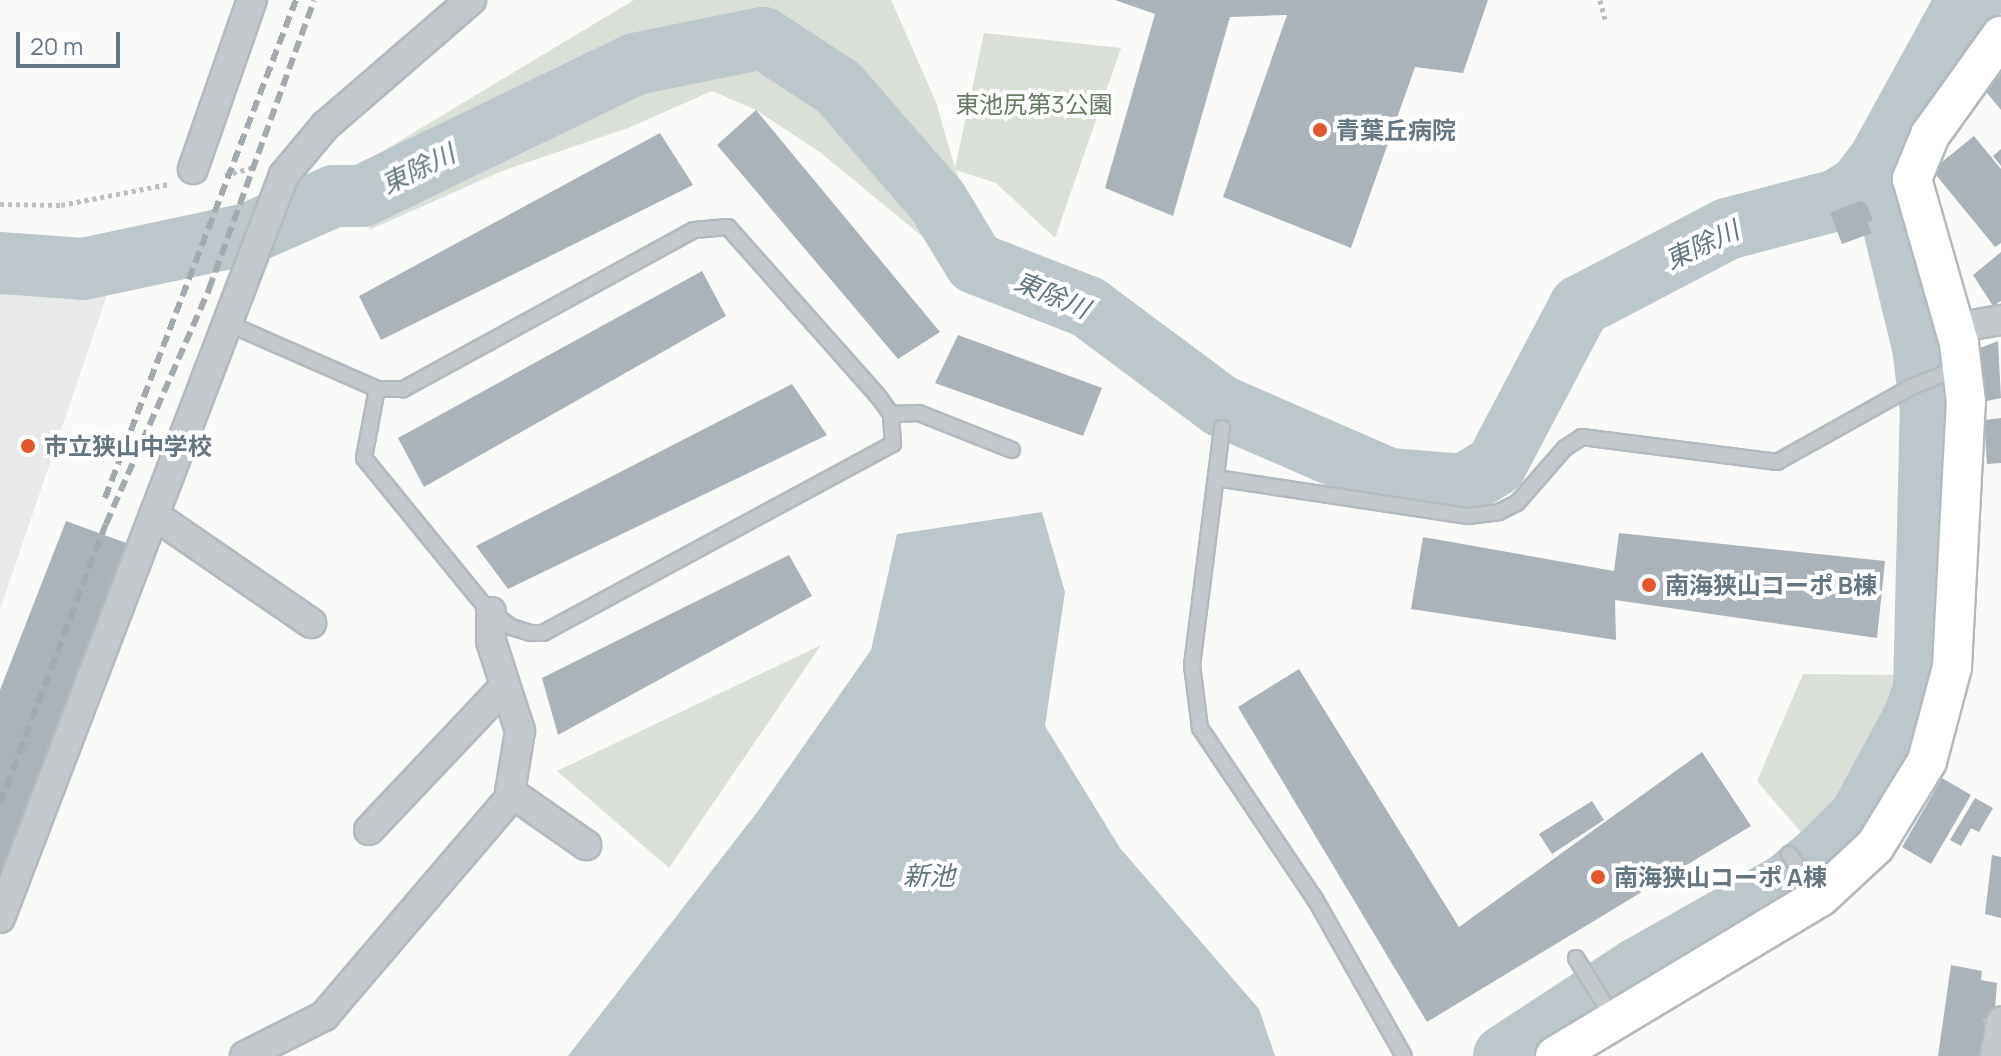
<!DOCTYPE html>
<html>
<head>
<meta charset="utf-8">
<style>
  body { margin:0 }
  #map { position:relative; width:2001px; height:1056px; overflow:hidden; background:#fafaf8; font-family:Manrope,"Noto Sans JP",sans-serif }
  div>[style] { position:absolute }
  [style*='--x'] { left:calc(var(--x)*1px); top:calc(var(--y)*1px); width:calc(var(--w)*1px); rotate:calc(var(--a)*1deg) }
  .built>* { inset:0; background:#e8e9e9 }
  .green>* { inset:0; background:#dadfd7 }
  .water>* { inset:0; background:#bbc7cb }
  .river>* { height:62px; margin:-31px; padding:0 31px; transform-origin:31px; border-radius:31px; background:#bbc7cb }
  .building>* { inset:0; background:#aab3b9 }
  .path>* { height:5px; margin-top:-2.5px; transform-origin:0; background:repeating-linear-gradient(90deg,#bbbfc2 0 4px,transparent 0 8px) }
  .roads { filter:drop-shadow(2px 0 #b3babf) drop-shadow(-2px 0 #b3babf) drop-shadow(0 2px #b3babf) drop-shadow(0 -2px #b3babf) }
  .lane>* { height:14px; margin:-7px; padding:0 7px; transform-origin:7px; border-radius:7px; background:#c3c8cc }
  .street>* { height:28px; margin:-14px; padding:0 14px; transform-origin:14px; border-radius:14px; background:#c3c8cc }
  .secondary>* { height:38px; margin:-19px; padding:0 19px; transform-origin:19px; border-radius:19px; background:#fff }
  .rail>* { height:6px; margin-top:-3px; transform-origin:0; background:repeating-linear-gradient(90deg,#a2aab0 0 12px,transparent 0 18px) }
  .dots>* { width:22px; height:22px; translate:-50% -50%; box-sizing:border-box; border:4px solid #fff; border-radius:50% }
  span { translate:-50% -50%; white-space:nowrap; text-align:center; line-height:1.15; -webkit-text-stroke:8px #fff; paint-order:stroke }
  .park-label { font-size:24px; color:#687a64 }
  .poi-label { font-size:24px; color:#657683; font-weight:700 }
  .left { translate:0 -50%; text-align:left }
  .water-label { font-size:26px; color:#60757c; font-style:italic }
  .scale { position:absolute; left:16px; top:32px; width:104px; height:36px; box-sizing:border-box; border:4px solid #657683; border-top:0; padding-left:10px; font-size:24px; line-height:28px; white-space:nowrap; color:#657683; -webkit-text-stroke:6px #fff; paint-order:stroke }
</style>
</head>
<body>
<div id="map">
  <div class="built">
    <div style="clip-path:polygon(0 283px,111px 283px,0 610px)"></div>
  </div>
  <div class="green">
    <div style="clip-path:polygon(634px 0,891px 0,936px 102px,955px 168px,984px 33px,1121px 48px,1055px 238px,996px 183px,956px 170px,970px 213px,923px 237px,821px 153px,756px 110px,712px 91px,628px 128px,502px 171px,369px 230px,383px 151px)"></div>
    <div style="clip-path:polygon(821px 645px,669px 868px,557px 771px)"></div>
    <div style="clip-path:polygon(1803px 674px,1898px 675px,1893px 723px,1851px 801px,1810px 843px,1757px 781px)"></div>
  </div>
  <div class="water">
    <div style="clip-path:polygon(1042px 512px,1065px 592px,1045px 726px,1120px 848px,1259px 1009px,1275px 1056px,568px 1056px,758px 811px,871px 650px,897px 534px)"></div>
  </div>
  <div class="river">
    <div style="--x:0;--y:263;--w:83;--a:4.1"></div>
    <div style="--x:83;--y:269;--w:169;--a:-12"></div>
    <div style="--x:248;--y:234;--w:94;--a:-23.8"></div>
    <div style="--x:334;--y:196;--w:28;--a:0"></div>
    <div style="--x:362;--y:196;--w:303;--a:-25.8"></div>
    <div style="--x:635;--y:64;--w:131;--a:-11.5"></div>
    <div style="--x:763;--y:38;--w:91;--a:33.3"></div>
    <div style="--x:839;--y:88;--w:151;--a:49"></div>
    <div style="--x:938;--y:202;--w:71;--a:58.8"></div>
    <div style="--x:975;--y:263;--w:121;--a:21.3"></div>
    <div style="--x:1088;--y:307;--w:166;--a:36.7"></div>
    <div style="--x:1221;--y:406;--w:183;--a:23.5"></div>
    <div style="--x:1389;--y:479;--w:75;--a:4.6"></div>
    <div style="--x:1464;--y:485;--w:38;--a:-32"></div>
    <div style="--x:1496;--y:465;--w:180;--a:-62.2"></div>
    <div style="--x:1580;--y:306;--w:166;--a:-27.6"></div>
    <div style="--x:1727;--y:229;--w:114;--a:-14.8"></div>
    <div style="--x:1837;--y:200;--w:26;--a:-32"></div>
    <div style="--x:1859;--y:186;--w:31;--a:-52"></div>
    <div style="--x:1878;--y:162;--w:170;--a:-61.2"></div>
    <div style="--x:1960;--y:13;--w:18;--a:-45"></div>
    <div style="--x:1504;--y:1056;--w:159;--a:-33.2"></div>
    <div style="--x:1637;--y:969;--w:172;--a:-29.5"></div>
    <div style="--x:1787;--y:884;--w:44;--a:-39.5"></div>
    <div style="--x:1821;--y:856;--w:55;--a:-45"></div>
    <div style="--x:1860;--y:817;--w:114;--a:-61.6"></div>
    <div style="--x:1914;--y:717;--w:29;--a:-70"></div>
    <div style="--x:1924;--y:690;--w:279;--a:-88.6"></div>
    <div style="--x:1931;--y:411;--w:64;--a:-97.1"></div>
    <div style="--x:1923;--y:347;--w:190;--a:-103.7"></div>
  </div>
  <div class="building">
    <div style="clip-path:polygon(1115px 0,1488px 0,1463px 73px,1415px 67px,1351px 248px,1223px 197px,1287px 15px,1230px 17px,1173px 216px,1105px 188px,1155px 14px)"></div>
    <div style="clip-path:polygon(2001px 73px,2001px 110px,1983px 88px)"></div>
    <div style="clip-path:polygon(756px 110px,940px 332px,898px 359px,717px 145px)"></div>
    <div style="clip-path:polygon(660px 133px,693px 185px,381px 340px,359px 296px)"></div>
    <div style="clip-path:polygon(1974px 136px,2001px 169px,2001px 243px,1995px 247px,1932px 170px)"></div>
    <div style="clip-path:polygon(2001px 149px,2001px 166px,1993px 156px)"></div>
    <div style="clip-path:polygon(1859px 201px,1866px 203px,1873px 220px,1867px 222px,1872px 233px,1842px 244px,1830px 213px)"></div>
    <div style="clip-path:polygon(2001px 252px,2001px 301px,1993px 306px,1973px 275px)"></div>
    <div style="clip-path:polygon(702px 271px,726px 316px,424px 487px,398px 438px)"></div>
    <div style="clip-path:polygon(958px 335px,1102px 388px,1083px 436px,935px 383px)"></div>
    <div style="clip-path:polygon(1998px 341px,2001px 398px,1987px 401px,1977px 349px)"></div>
    <div style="clip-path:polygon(792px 384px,827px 435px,508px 589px,476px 546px)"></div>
    <div style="clip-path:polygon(2001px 418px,2001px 463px,1987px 464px,1984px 420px)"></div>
    <div style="clip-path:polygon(66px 521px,129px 544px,0 892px,0 690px)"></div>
    <div style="clip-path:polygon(1619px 533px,1885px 561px,1877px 638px,1615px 600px,1616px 640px,1411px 609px,1423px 537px,1614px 571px)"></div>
    <div style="clip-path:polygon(789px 555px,812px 596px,558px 735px,542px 678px)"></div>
    <div style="clip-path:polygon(1299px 669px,1459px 927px,1702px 752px,1751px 826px,1427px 1022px,1238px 707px)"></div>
    <div style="clip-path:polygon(1942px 778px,1971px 795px,1931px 864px,1902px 847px)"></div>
    <div style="clip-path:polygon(1975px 798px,1993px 808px,1979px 832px,1971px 828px,1961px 846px,1950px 840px)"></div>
    <div style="clip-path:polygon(1592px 801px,1604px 820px,1552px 854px,1539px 834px)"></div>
    <div style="clip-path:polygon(1992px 855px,2001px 857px,2001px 918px,1985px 914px)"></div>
    <div style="clip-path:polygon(1951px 965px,1982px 971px,1981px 980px,1997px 983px,1994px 1022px,1983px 1020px,1987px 1025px,1982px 1056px,1938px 1056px)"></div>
  </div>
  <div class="path">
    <div style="--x:1600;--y:0;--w:20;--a:75"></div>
    <div style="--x:225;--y:175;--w:30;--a:-15"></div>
    <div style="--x:0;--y:204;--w:61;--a:0.9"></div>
    <div style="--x:61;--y:205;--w:110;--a:-11"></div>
  </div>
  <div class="roads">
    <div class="lane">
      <div style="--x:227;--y:323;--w:164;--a:23.7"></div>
      <div style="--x:377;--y:389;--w:70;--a:100.7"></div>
      <div style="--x:364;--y:458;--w:196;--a:50.8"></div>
      <div style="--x:488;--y:610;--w:29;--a:36"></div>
      <div style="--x:511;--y:627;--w:21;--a:17"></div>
      <div style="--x:531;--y:633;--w:12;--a:0"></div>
      <div style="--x:543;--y:633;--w:398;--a:-28.4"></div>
      <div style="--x:893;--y:444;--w:30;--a:-94"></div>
      <div style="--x:891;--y:414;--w:22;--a:-126"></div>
      <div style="--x:878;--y:396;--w:226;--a:-131.6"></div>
      <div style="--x:728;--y:227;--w:34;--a:175"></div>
      <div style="--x:694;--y:230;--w:332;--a:151.3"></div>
      <div style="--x:403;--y:389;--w:26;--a:180"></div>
      <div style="--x:891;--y:414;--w:28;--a:-2"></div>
      <div style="--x:919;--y:413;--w:100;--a:21.7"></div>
      <div style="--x:1222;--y:428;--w:239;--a:97.2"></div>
      <div style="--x:1192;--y:665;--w:64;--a:82.8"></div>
      <div style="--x:1200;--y:728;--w:206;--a:56.1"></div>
      <div style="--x:1315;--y:899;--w:180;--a:60.5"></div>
      <div style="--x:1216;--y:478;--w:255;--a:8.6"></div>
      <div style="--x:1468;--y:516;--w:31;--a:-7"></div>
      <div style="--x:1499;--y:512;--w:20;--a:-27"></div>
      <div style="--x:1517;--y:503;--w:73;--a:-48.9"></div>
      <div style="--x:1565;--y:448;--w:20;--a:-33"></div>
      <div style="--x:1582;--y:437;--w:197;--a:7.3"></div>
      <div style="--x:1777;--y:462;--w:154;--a:-29.2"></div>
      <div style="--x:1911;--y:387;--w:52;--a:-21.6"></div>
      <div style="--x:1789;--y:854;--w:52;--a:53.6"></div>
      <div style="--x:1576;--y:958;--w:70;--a:58.3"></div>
    </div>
    <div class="street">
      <div style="--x:193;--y:169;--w:179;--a:-70.8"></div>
      <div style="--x:1955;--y:328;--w:47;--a:-9.9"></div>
      <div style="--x:154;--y:515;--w:191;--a:34.5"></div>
      <div style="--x:491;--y:612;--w:29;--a:90"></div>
      <div style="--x:491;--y:641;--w:95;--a:72.1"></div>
      <div style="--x:520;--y:731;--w:62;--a:99.3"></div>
      <div style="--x:510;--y:792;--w:93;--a:34.9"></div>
      <div style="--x:369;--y:830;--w:198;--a:-46.6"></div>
      <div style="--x:0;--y:918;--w:795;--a:-69.08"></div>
      <div style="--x:284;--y:175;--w:64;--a:-50.1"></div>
      <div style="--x:325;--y:126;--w:193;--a:-40.8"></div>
      <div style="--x:245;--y:1056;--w:89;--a:-26.9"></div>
      <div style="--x:324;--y:1016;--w:291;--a:-49.5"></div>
      <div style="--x:1995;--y:1056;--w:35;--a:-80"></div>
    </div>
    <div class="secondary">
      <div style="--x:1555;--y:1056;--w:309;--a:-31"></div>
      <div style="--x:1820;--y:897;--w:75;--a:-42.8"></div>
      <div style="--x:1875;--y:846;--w:100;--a:-58.5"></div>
      <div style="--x:1927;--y:761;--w:97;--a:-75.1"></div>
      <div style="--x:1952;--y:667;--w:265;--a:-87"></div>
      <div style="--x:1966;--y:402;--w:59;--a:-96.8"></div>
      <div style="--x:1959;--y:343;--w:171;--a:-106"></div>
      <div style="--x:1912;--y:179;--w:48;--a:-67.8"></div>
      <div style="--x:1930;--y:135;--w:122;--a:-54.4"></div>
    </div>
  </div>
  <div class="rail">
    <div style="--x:105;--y:498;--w:533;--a:-69.02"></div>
    <div style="--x:0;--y:804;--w:299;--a:-69.3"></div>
    <div style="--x:106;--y:524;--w:257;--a:-66.3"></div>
    <div style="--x:209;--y:289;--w:307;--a:-70"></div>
  </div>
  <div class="dots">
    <div style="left:1320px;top:130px;background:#e4572e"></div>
    <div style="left:28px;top:446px;background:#e4572e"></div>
    <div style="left:1649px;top:585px;background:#e4572e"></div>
    <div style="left:1598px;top:877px;background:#e4572e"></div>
  </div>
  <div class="park-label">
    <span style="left:1034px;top:104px">東池尻第3公園</span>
  </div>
  <div class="poi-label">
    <span class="left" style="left:1336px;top:130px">青葉丘病院</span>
    <span class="left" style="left:44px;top:446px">市立狭山中学校</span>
    <span class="left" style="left:1665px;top:585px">南海狭山コーポ B棟</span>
    <span class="left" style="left:1614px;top:877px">南海狭山コーポ A棟</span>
  </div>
  <div class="water-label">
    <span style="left:418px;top:169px;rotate:-26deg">東除川</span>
    <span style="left:1702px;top:245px;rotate:-25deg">東除川</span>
    <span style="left:1052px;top:295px;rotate:23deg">東除川</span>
    <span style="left:929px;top:876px">新池</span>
  </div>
  <div class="scale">20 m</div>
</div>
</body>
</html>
